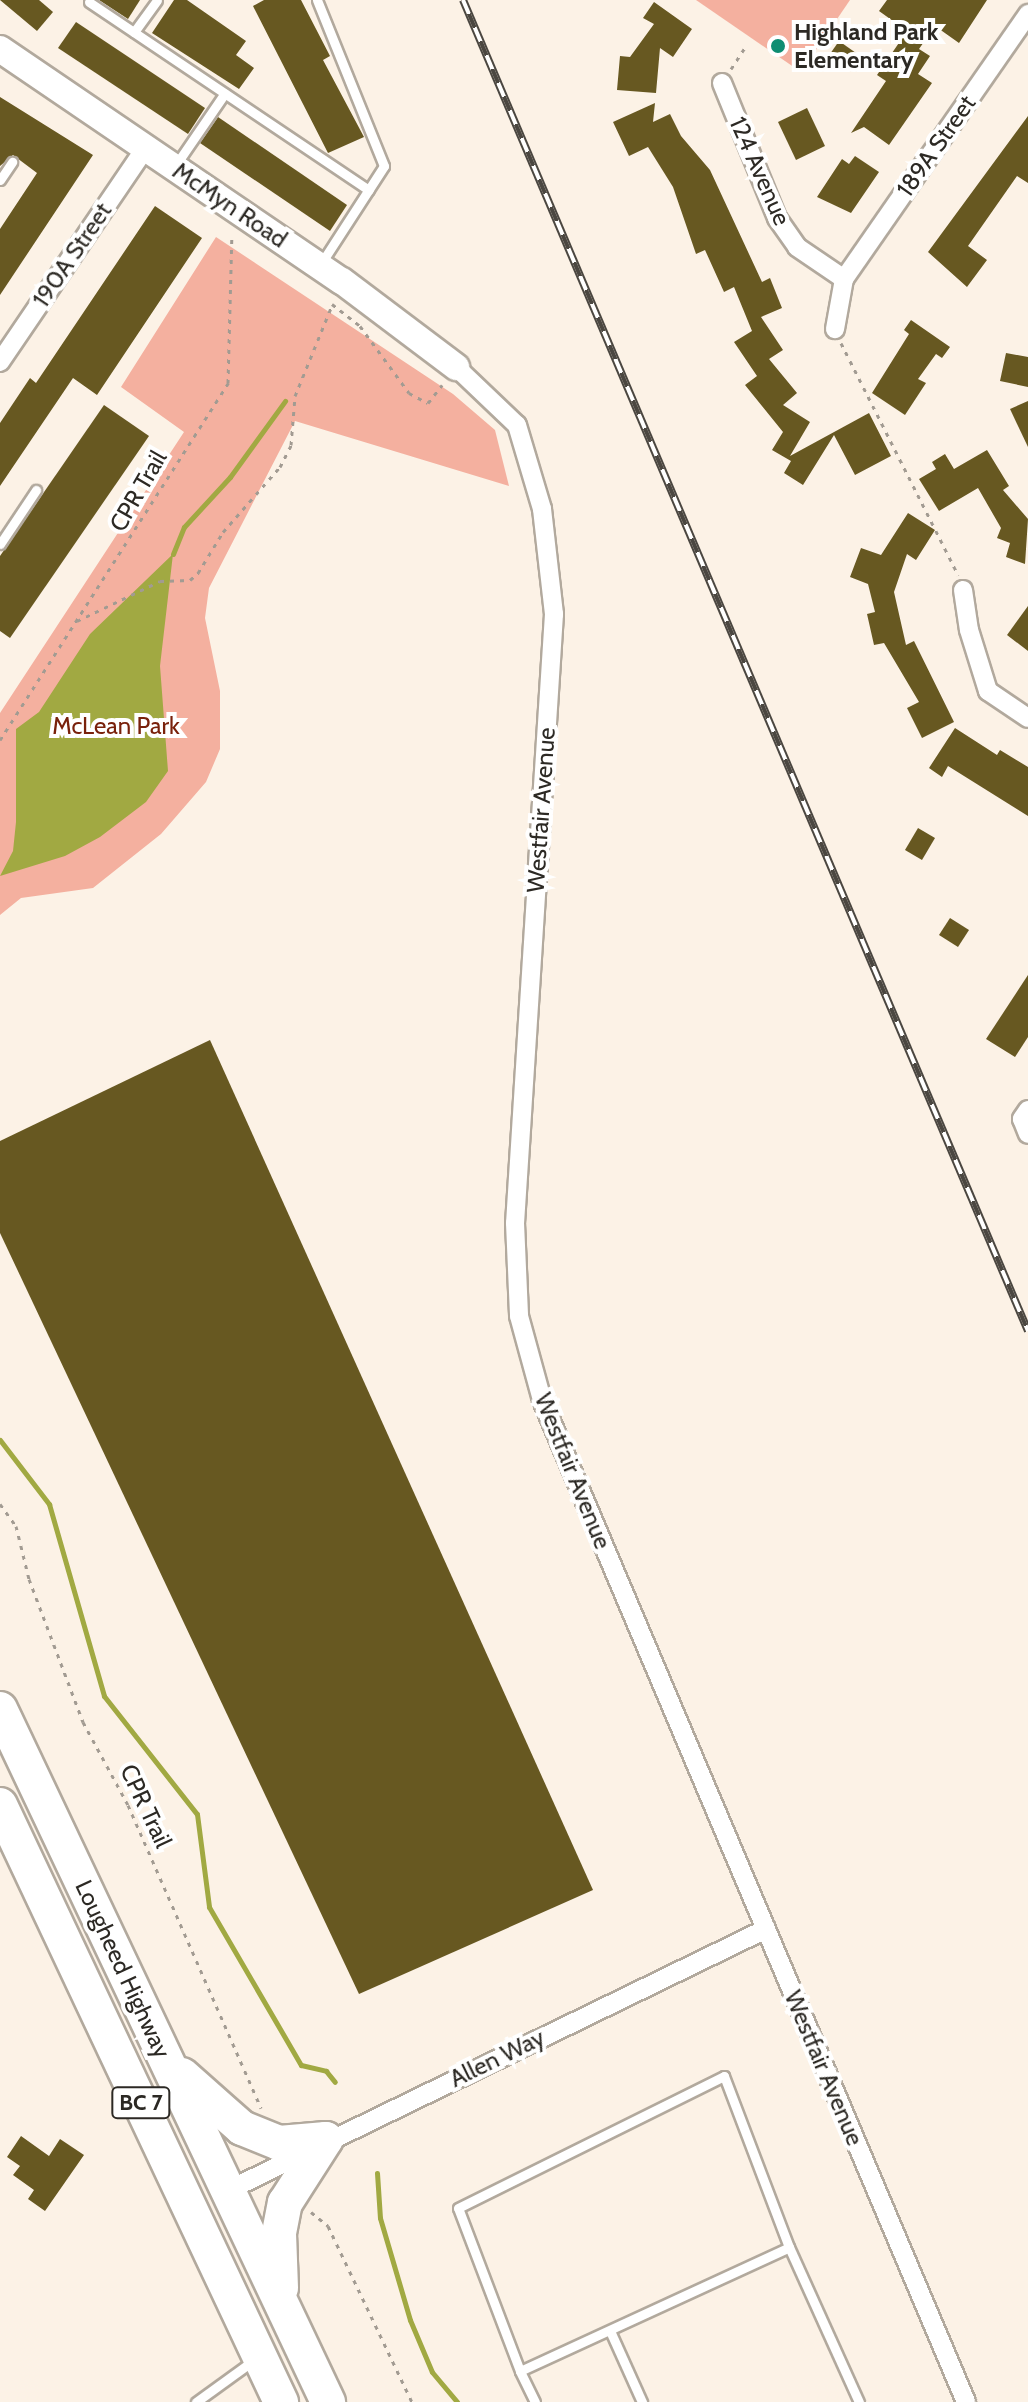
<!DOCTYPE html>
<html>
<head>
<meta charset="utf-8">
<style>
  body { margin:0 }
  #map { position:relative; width:1028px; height:2402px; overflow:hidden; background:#fcf2e6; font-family:Cabin,sans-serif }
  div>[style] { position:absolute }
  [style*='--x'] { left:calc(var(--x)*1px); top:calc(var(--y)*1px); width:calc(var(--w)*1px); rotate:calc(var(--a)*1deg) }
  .green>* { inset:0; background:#f4b09f }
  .water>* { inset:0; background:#a1a942 }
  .stream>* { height:5px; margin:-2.5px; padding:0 2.5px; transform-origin:2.5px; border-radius:2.5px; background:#a1a942 }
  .building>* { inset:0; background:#675821 }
  .path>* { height:3px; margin-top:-1.5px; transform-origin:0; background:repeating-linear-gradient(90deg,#a29b92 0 4px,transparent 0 10px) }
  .roads { filter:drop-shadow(2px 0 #b2a99d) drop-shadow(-2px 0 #b2a99d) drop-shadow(0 2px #b2a99d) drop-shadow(0 -2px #b2a99d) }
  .lane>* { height:9px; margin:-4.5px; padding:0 4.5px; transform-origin:4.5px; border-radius:4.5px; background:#fff }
  .street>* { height:18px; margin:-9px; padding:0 9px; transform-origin:9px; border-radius:9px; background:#fff }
  .secondary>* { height:26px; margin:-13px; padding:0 13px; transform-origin:13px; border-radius:13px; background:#fff }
  .highway>* { height:34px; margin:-17px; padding:0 17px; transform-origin:17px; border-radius:17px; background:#fff }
  .rail>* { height:8px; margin-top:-4px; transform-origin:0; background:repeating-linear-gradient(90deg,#fff 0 15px,#4b4741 0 30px); box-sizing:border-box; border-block:2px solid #4b4741 }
  .dots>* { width:22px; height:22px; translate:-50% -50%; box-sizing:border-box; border:4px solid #fff; border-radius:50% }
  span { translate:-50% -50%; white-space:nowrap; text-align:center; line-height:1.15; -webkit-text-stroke:8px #fff; paint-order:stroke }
  .shield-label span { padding:2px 6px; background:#fff; border:2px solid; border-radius:6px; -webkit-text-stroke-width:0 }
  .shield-label { font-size:22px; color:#2c2924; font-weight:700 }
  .poi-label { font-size:24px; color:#2c2924; font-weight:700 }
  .left { translate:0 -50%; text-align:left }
  .street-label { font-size:24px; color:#2c2924 }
  .park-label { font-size:24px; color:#79210b }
</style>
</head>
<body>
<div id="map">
  <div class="green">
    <div style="clip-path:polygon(696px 0,850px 0,801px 72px)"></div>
    <div style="clip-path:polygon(216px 237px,453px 394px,495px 430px,509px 486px,295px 421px,209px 588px,205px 618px,220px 691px,220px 749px,206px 782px,161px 834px,93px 888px,21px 898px,0 915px,0 713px,184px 432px,121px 387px)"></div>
  </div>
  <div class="water">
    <div style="clip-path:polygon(173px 554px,160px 666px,168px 771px,146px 802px,100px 837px,65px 856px,0 876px,13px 851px,16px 822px,16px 729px,39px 712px,90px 634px)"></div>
  </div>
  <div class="stream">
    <div style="--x:173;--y:554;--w:29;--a:-68"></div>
    <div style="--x:184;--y:527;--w:68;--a:-47.4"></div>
    <div style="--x:230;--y:477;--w:94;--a:-54.1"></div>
    <div style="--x:0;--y:1440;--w:81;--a:52.6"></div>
    <div style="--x:49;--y:1504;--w:200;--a:74"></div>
    <div style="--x:104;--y:1696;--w:150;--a:51.8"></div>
    <div style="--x:197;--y:1814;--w:94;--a:82.6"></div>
    <div style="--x:209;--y:1907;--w:183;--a:59.8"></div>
    <div style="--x:301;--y:2065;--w:26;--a:13"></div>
    <div style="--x:326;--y:2071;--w:14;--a:51"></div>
    <div style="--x:377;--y:2173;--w:45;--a:86.2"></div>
    <div style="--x:380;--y:2218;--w:106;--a:73.6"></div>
    <div style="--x:410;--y:2320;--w:56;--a:67.1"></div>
    <div style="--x:432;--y:2372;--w:39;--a:50"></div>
  </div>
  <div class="building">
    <div style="clip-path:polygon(0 0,39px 0,53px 12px,37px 31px)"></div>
    <div style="clip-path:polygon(99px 0,140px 0,128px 19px)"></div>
    <div style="clip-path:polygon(174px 0,187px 0,246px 41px,236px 55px,254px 68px,239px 89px,152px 33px)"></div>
    <div style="clip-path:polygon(264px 0,301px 0,330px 56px,323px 60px,364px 137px,328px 153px,253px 6px)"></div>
    <div style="clip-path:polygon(887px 0,987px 0,959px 43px,935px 26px,919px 49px,930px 56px,918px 74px,932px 83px,889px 145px,864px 127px,851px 133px,886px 81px,877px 75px,907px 31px,879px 11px)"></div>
    <div style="clip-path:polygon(654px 2px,692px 29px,673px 57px,660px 48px,656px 93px,617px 90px,620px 56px,630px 57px,654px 24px,643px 18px)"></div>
    <div style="clip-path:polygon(76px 22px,205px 108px,188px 134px,58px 48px)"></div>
    <div style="clip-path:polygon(839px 41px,856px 53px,847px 66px,830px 54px)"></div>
    <div style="clip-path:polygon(0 97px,93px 155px,0 295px,0 229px,37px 173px,13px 155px,0 166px)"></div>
    <div style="clip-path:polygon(655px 103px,653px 122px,670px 114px,681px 136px,710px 170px,762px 282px,770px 278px,782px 308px,761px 317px,783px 350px,769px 359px,797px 393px,783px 405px,810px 422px,790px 456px,869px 413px,891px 456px,855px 475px,834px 435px,803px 485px,784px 473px,791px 461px,772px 450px,783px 432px,745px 385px,757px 376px,734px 342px,752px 331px,734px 287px,724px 292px,705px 250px,696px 254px,673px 187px,648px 147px,629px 156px,613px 122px)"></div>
    <div style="clip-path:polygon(807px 108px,825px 146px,796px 160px,778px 122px)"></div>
    <div style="clip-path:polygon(1028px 116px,1028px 183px,1017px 176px,968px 246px,987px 260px,967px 287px,928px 252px)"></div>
    <div style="clip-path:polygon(218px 117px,347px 205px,330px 231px,200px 143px)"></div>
    <div style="clip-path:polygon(855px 156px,879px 172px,851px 213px,817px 197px,842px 159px,849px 164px)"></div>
    <div style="clip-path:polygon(155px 206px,202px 238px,97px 395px,73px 378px,0 486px,0 423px,30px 378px,36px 383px)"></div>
    <div style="clip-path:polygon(911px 320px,950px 347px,942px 358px,936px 354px,918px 379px,926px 383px,905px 415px,872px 393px,909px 334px,904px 330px)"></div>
    <div style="clip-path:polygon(1006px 353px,1028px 357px,1028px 387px,1000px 381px)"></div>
    <div style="clip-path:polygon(1028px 401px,1028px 447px,1010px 409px)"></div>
    <div style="clip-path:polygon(104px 405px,149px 436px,10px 638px,0 631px,0 556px)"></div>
    <div style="clip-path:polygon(987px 450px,1009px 486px,1003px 490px,1028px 519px,1025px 564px,1006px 557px,1010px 543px,997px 538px,1001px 528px,978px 488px,939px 511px,919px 479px,936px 469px,932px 462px,945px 454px,954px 469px)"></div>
    <div style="clip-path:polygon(908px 513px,935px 530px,916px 560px,907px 554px,894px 592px,906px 645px,914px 641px,954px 722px,922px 738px,907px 708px,919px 702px,884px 643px,874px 645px,867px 614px,875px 612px,868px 584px,850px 577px,861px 548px,881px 555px)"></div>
    <div style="clip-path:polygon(1028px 606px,1028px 651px,1007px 635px)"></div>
    <div style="clip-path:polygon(955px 728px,997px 755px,1000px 750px,1028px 767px,1028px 816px,948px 766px,942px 777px,929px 768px)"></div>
    <div style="clip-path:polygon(918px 828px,935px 838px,922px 860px,905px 850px)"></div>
    <div style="clip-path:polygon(950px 918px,969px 930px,958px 947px,939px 935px)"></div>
    <div style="clip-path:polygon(1028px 975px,1028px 1037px,1015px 1057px,986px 1039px)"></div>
    <div style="clip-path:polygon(210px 1040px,593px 1890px,359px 1994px,0 1233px,0 1141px)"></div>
    <div style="clip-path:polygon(21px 2136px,49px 2156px,60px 2139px,84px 2155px,45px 2211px,28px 2199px,34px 2190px,13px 2175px,20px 2166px,7px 2157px)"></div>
  </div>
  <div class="path">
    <div style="--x:731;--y:69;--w:27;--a:-57"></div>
    <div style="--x:332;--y:304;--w:36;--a:38"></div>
    <div style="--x:360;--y:326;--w:83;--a:53.8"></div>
    <div style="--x:409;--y:393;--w:21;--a:28"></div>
    <div style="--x:428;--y:403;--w:23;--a:-52"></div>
    <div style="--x:841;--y:343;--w:260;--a:63.2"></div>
    <div style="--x:77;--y:621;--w:92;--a:-25.7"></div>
    <div style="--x:160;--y:581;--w:30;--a:-2"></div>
    <div style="--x:190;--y:580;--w:11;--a:-41"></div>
    <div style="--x:198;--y:573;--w:48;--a:-58.6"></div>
    <div style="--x:223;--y:532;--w:86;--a:-48.8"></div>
    <div style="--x:280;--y:467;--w:25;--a:-63"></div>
    <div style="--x:291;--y:445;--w:49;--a:-85.3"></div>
    <div style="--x:295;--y:396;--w:100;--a:-67.8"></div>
    <div style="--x:0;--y:740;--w:424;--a:-57.4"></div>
    <div style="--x:228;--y:383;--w:148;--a:-88.5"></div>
    <div style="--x:0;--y:1504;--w:27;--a:54"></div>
    <div style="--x:16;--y:1526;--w:55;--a:76.2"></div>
    <div style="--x:29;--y:1579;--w:153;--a:69.3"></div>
    <div style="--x:83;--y:1722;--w:94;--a:61.5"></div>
    <div style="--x:128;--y:1805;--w:331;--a:66.3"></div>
    <div style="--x:311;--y:2212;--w:22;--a:39"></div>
    <div style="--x:328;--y:2226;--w:195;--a:64.5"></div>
  </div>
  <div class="roads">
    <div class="lane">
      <div style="--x:317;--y:0;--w:179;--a:68"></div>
      <div style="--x:384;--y:166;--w:118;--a:122.9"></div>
      <div style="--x:89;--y:2;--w:337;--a:33.9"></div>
      <div style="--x:134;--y:32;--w:39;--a:-54"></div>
      <div style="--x:175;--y:166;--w:88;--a:-55.6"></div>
      <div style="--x:0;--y:180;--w:22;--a:-56"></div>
      <div style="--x:0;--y:544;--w:65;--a:-56.3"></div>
      <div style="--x:611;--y:2333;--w:76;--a:65.8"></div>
      <div style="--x:520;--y:2371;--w:174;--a:-110.8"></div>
      <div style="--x:458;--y:2208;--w:297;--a:-26.4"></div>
      <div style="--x:724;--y:2076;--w:183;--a:69.2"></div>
      <div style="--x:196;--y:2402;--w:72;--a:-35.9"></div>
      <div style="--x:535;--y:2402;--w:34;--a:-116"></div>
      <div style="--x:520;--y:2371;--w:296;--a:-24.7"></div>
      <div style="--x:789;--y:2247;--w:170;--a:65.7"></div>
    </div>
    <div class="street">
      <div style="--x:722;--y:83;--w:146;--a:67.8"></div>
      <div style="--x:777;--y:218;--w:35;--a:55"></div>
      <div style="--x:797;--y:247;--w:57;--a:34.2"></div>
      <div style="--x:844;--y:279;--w:51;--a:100.2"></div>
      <div style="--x:844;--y:279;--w:323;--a:-55.2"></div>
      <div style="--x:0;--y:362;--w:258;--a:-55.8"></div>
      <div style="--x:456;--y:367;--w:84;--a:43.6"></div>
      <div style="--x:517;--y:425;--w:88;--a:73.4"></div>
      <div style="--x:542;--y:509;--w:106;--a:83.5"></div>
      <div style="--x:554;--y:614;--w:610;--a:93.66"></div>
      <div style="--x:515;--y:1223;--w:93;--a:87.5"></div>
      <div style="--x:519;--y:1316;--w:87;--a:74.7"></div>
      <div style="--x:542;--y:1400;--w:1088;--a:67.06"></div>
      <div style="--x:963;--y:590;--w:40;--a:81.5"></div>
      <div style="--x:969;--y:630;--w:64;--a:72.7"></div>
      <div style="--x:988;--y:691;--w:48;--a:34"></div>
      <div style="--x:1028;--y:1110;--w:11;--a:124"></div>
      <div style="--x:1022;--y:1119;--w:16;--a:68"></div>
      <div style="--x:231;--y:2189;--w:595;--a:-25.92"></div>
    </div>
    <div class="secondary">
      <div style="--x:0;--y:49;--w:413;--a:34.2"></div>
      <div style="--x:342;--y:281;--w:143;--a:37"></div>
    </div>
    <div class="highway">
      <div style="--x:0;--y:1709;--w:767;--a:64.67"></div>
      <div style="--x:0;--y:1805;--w:660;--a:64.79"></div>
      <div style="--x:182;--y:2075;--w:80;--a:41.5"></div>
      <div style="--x:242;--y:2128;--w:40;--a:22"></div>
      <div style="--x:279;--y:2143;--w:47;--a:-4.9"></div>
      <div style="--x:281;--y:2288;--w:55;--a:-92.1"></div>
      <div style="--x:279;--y:2233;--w:31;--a:-79"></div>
      <div style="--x:285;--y:2203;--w:76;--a:-57.4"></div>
    </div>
  </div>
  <div class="rail">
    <div style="--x:463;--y:0;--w:1446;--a:67"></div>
  </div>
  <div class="dots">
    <div style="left:778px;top:46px;background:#0d8d72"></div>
  </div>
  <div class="shield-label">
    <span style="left:141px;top:2103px">BC 7</span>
  </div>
  <div class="poi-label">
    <span class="left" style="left:794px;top:46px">Highland Park<br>Elementary</span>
  </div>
  <div class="street-label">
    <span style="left:936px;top:146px;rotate:-55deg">189A Street</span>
    <span style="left:760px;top:171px;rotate:66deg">124 Avenue</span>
    <span style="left:230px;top:205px;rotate:34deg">McMyn Road</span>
    <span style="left:72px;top:255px;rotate:-56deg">190A Street</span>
    <span style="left:138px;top:491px;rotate:-60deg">CPR Trail</span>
    <span style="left:541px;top:810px;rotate:-86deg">Westfair Avenue</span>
    <span style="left:573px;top:1471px;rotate:68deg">Westfair Avenue</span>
    <span style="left:146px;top:1806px;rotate:65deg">CPR Trail</span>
    <span style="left:123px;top:1969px;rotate:65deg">Lougheed Highway</span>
    <span style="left:497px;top:2058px;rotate:-26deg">Allen Way</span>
    <span style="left:824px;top:2068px;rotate:67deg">Westfair Avenue</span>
  </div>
  <div class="park-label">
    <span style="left:116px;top:726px">McLean Park</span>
  </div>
</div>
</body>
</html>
